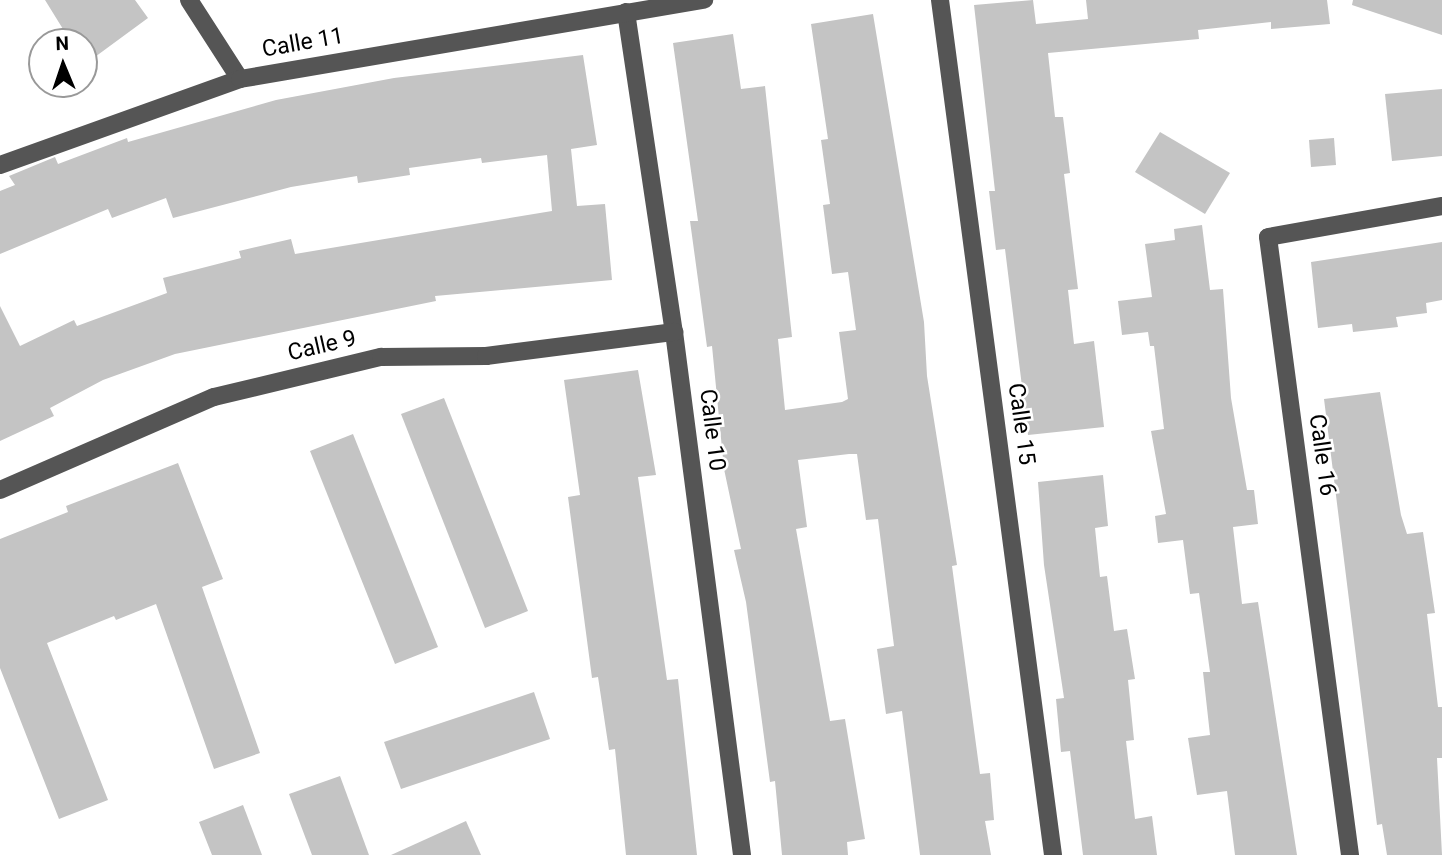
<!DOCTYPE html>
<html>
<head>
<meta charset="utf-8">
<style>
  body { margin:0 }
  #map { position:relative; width:1442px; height:855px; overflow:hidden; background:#fff; font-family:Roboto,sans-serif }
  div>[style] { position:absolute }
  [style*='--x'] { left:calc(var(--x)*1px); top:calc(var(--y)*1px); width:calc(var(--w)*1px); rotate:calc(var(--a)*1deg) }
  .building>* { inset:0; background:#c4c4c4 }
  .minor>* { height:18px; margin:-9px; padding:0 9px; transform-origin:9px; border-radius:9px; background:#555 }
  span { translate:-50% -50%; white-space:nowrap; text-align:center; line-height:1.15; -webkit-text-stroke:5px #fff; paint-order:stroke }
  .street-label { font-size:23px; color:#000 }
  .north { position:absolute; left:28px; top:28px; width:70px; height:70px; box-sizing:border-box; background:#fff; border:2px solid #999; border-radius:50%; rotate:358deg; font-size:19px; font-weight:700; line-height:28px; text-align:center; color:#000 }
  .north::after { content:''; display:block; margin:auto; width:24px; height:32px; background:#000; clip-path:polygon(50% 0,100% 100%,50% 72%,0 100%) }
</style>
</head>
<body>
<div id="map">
  <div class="building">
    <div style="clip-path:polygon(45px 0,135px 0,148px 18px,84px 65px,84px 42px,71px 42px)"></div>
    <div style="clip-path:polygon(1033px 0,1036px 24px,1088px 19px,1086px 0,1327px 0,1330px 24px,1271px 29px,1271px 22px,1198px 30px,1199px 39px,1048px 53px,1055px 117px,1063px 117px,1070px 173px,1064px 174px,1078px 289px,1068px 290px,1074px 344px,1094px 341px,1104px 427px,1028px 435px,1005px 249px,996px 250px,989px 191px,995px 191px,974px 5px)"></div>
    <div style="clip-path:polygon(1353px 0,1442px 0,1442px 35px,1352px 5px)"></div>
    <div style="clip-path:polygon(873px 14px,924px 322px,927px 376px,957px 565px,952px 566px,980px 774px,990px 773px,994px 820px,985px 821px,991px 855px,920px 855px,902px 711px,886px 714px,877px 649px,894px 646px,878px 519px,866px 520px,857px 454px,849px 454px,798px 460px,807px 527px,796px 529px,830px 721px,845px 719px,865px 839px,847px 842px,848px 855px,782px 855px,775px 781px,770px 782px,746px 602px,734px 550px,741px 549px,724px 469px,712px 346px,707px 347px,699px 287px,690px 221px,698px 221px,673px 43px,733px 34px,741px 89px,765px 86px,792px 337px,778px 339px,785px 410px,842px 402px,848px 399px,839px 332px,856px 330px,848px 272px,832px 274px,823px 205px,830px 204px,821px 140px,828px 139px,811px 24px)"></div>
    <div style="clip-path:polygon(583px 55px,597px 145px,571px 149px,577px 206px,605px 204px,612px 280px,435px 296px,436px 301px,175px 354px,103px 380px,50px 408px,54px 416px,0 441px,0 306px,20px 346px,74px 320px,77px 326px,167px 293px,163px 278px,241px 258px,239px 251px,291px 239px,295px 254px,552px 211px,547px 155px,482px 163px,481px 158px,409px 168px,410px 175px,358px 183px,357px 176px,291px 187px,173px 218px,166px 198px,112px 218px,108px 209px,0 254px,0 191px,15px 185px,9px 176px,55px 157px,58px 164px,127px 138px,128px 142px,276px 100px,394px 78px)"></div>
    <div style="clip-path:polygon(1442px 89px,1442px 156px,1392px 161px,1385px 94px)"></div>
    <div style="clip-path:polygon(1160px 132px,1230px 173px,1205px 214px,1135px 172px)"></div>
    <div style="clip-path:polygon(1334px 138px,1336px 165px,1311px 167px,1309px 140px)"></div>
    <div style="clip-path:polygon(1202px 225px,1210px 290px,1223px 289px,1231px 398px,1247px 490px,1254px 490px,1258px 524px,1233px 527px,1242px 604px,1258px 602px,1297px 855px,1235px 855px,1227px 791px,1197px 795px,1188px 738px,1210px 735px,1203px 672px,1210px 672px,1199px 593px,1190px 594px,1183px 540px,1158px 543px,1155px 516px,1166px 514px,1151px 431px,1164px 429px,1154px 346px,1150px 346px,1148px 332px,1122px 335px,1118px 301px,1152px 297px,1145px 244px,1175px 240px,1174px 229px)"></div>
    <div style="clip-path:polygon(1442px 242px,1442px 300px,1426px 303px,1427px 313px,1396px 317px,1398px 327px,1353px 332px,1352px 324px,1318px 328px,1311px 262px)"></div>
    <div style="clip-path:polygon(638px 370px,656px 475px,638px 477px,667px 680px,678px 679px,697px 855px,626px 855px,615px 749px,609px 750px,598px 677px,592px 678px,568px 497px,580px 495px,564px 380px)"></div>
    <div style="clip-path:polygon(1380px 392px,1401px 515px,1407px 534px,1423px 532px,1435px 613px,1427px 614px,1438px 707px,1442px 707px,1442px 758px,1437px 758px,1442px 855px,1387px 855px,1382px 824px,1377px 825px,1324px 399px)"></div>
    <div style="clip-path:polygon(444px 398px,528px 611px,485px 628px,401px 414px)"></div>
    <div style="clip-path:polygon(353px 434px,438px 647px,395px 664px,310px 451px)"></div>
    <div style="clip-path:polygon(178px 463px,223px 579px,202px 587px,260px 753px,214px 769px,156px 604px,116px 620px,114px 616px,47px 643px,108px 800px,59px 819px,0 668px,0 539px,68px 512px,66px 506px)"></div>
    <div style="clip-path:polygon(1103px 475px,1108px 526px,1095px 528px,1100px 577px,1107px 576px,1114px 631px,1127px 629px,1135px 679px,1128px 680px,1134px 740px,1126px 741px,1135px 819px,1152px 816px,1157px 855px,1083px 855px,1070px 751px,1061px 752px,1056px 699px,1064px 698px,1044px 565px,1038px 482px)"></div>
    <div style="clip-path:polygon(534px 692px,550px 739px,401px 789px,384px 742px)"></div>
    <div style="clip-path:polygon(340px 776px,369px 855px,312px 855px,289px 794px)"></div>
    <div style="clip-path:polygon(243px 805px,262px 855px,212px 855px,199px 822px)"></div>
    <div style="clip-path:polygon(466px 821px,481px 855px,391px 855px)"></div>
  </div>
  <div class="minor">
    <div style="--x:189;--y:0;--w:94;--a:57.2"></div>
    <div style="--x:940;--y:0;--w:862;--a:82.47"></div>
    <div style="--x:626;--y:12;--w:324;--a:81.5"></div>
    <div style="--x:674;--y:332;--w:527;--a:82.59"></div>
    <div style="--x:0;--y:165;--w:255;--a:-19.7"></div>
    <div style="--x:240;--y:79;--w:471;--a:-9.7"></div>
    <div style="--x:0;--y:490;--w:233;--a:-23.5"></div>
    <div style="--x:214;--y:397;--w:172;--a:-13.5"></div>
    <div style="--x:381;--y:357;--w:105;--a:-0.5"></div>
    <div style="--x:486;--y:356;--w:190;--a:-7.3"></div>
    <div style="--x:1350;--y:855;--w:623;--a:-97.56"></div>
    <div style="--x:1268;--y:237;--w:177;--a:-10.1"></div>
  </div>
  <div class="street-label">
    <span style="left:303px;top:43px;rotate:-10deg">Calle 11</span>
    <span style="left:322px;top:346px;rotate:-13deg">Calle 9</span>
    <span style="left:1021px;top:424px;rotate:82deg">Calle 15</span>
    <span style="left:712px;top:430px;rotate:83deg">Calle 10</span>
    <span style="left:1322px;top:455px;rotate:82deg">Calle 16</span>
  </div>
  <div class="north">N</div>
</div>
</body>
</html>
